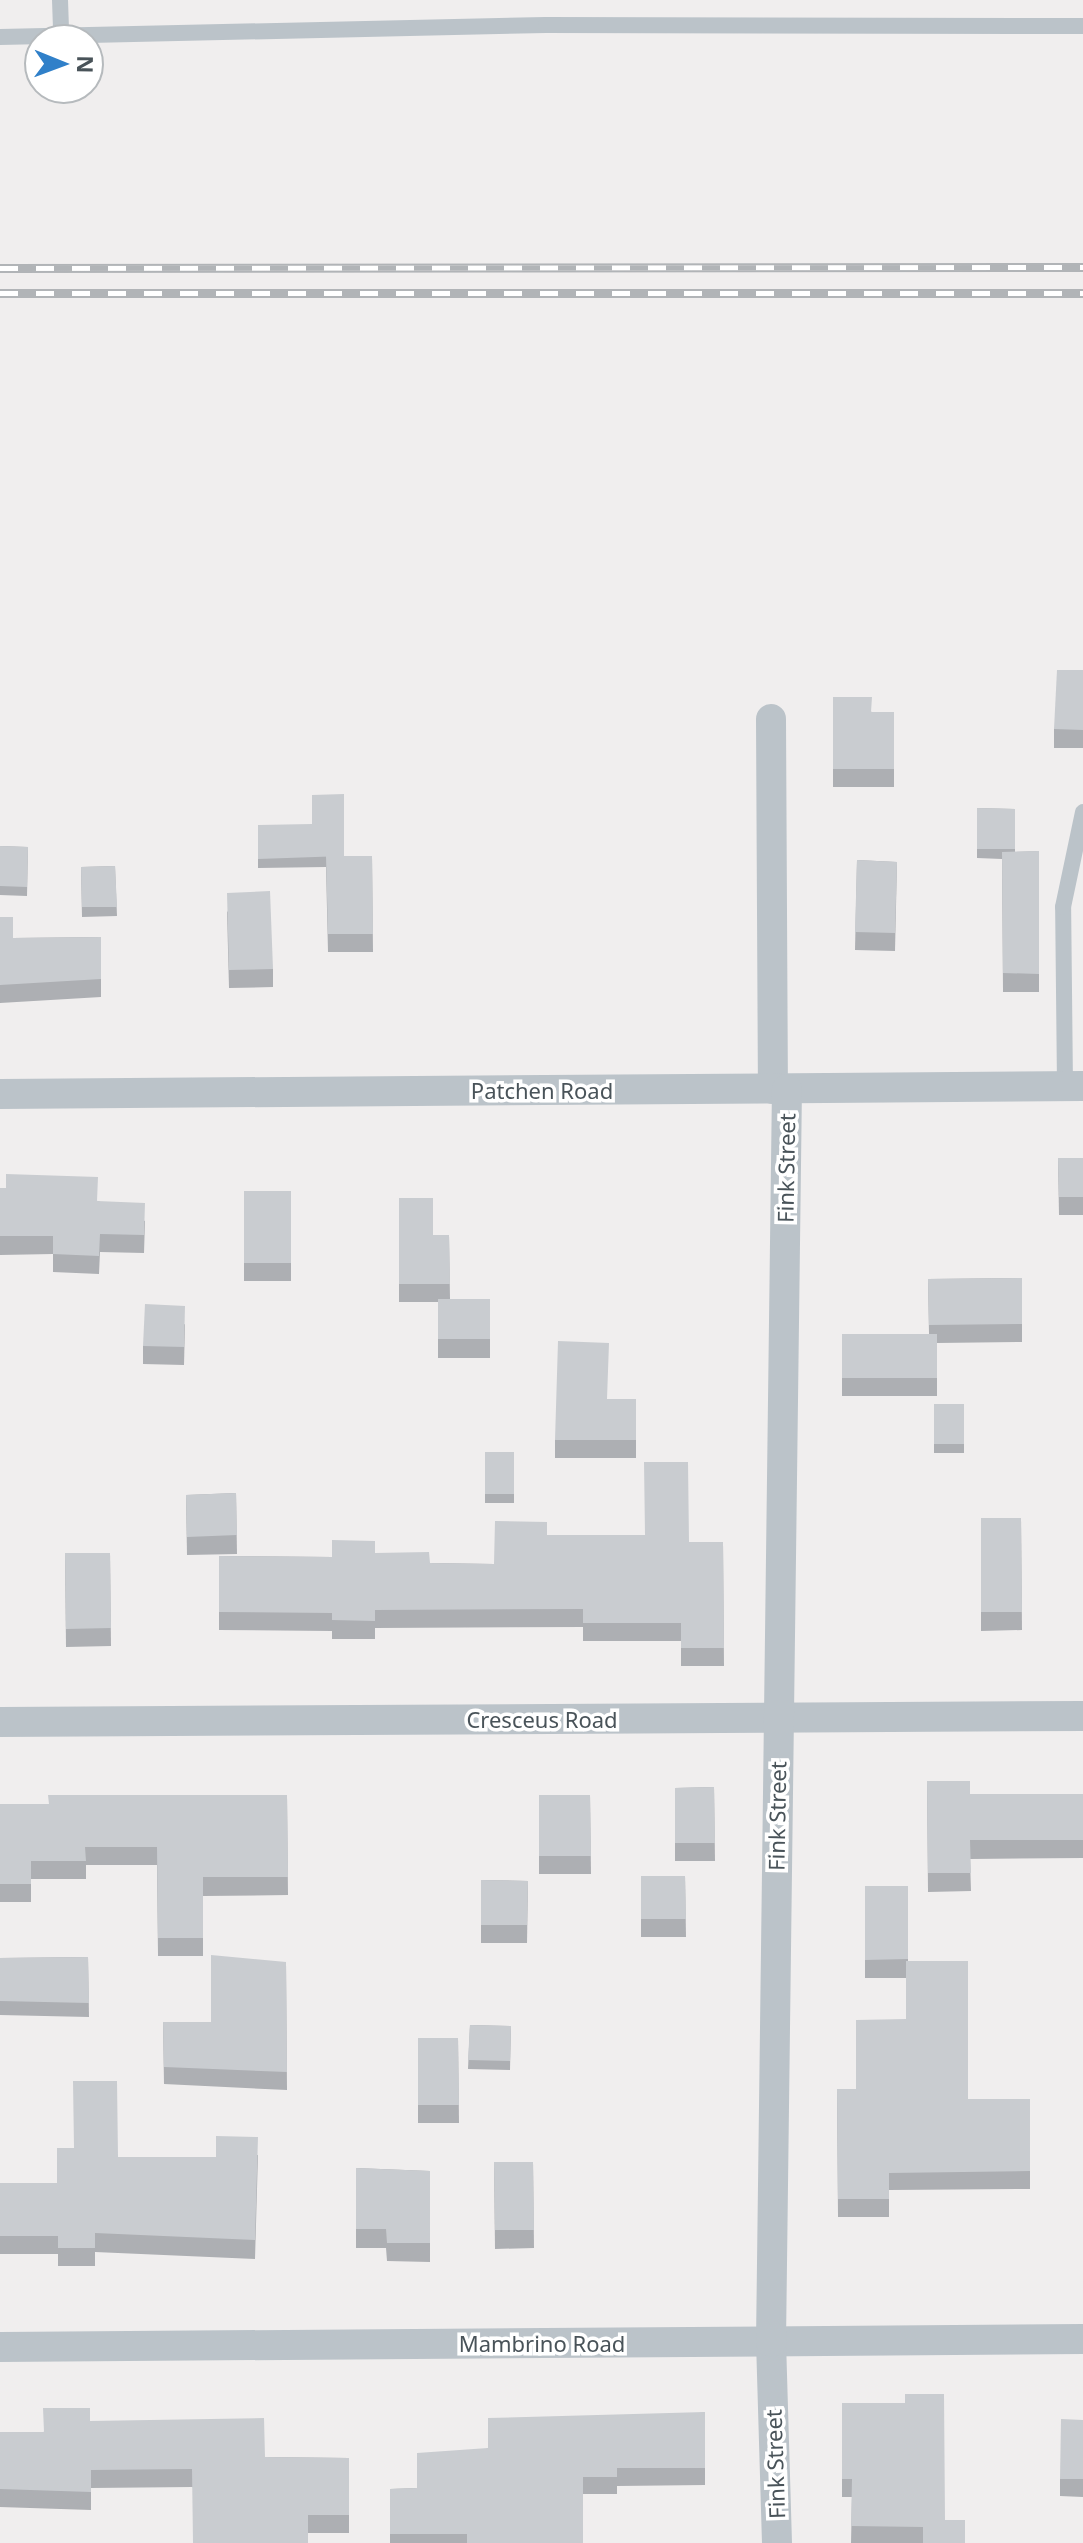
<!DOCTYPE html>
<html>
<head>
<meta charset="utf-8">
<style>
  body { margin:0 }
  #map { position:relative; width:1083px; height:2543px; overflow:hidden; background:#f0eeee; font-family:"Noto Sans",sans-serif }
  div>[style] { position:absolute }
  [style*='--x'] { left:calc(var(--x)*1px); top:calc(var(--y)*1px); width:calc(var(--w)*1px); rotate:calc(var(--a)*1deg) }
  .service>* { height:16px; margin:-8px; padding:0 8px; transform-origin:8px; border-radius:8px; background:#bbc3c9 }
  .minor>* { height:30px; margin:-15px; padding:0 15px; transform-origin:15px; border-radius:15px; background:#bbc3c9 }
  .rail>* { height:9px; margin-top:-4.5px; transform-origin:0; background:repeating-linear-gradient(90deg,#fff 0 18px,#b1b4b7 0 36px); box-sizing:border-box; border-block:2px solid #b1b4b7 }
  .wall>* { inset:0; background:#adafb3 }
  .building>* { inset:0; background:#c9ccd0 }
  span { translate:-50% -50%; white-space:nowrap; text-align:center; line-height:1.15; -webkit-text-stroke:7px #fff; paint-order:stroke }
  .street-label { font-size:22px; color:#495359 }
  .north { position:absolute; left:24px; top:24px; width:80px; height:80px; box-sizing:border-box; background:#fff; border:2px solid #b6babd; border-radius:50%; rotate:91deg; font-size:22px; font-weight:700; line-height:32px; text-align:center; color:#495359 }
  .north::after { content:''; display:block; margin:auto; width:28px; height:36px; background:#3080c9; clip-path:polygon(50% 0,100% 100%,50% 72%,0 100%) }
</style>
</head>
<body>
<div id="map">
  <div class="service">
    <div style="--x:60;--y:0;--w:36;--a:88"></div>
    <div style="--x:0;--y:37;--w:546;--a:-1.26"></div>
    <div style="--x:546;--y:25;--w:537;--a:0.11"></div>
    <div style="--x:1065;--y:1086;--w:179;--a:-90.6"></div>
    <div style="--x:1063;--y:907;--w:97;--a:-78.1"></div>
  </div>
  <div class="minor">
    <div style="--x:771;--y:719;--w:370;--a:89.7"></div>
    <div style="--x:0;--y:1094;--w:1083;--a:-0.42"></div>
    <div style="--x:0;--y:1722;--w:1083;--a:-0.32"></div>
    <div style="--x:0;--y:2347;--w:1083;--a:-0.42"></div>
    <div style="--x:777;--y:2543;--w:201;--a:-91.7"></div>
    <div style="--x:771;--y:2342;--w:1253;--a:-89.27"></div>
  </div>
  <div class="rail">
    <div style="--x:0;--y:268;--w:1083;--a:-0.05"></div>
    <div style="--x:0;--y:293;--w:1083;--a:0"></div>
  </div>
  <div class="wall">
    <div style="clip-path:polygon(1083px 670px,1083px 748px,1054px 748px,1054px 729px)"></div>
    <div style="clip-path:polygon(833px 697px,872px 712px,894px 712px,894px 787px,833px 787px)"></div>
    <div style="clip-path:polygon(977px 808px,1015px 809px,1015px 852px,1039px 851px,1039px 992px,1003px 992px,1002px 859px,977px 858px)"></div>
    <div style="clip-path:polygon(258px 825px,344px 856px,372px 856px,373px 952px,328px 952px,326px 867px,258px 868px)"></div>
    <div style="clip-path:polygon(0 846px,28px 847px,27px 896px,0 895px)"></div>
    <div style="clip-path:polygon(857px 860px,897px 862px,895px 951px,855px 950px)"></div>
    <div style="clip-path:polygon(115px 866px,117px 916px,82px 917px,81px 867px)"></div>
    <div style="clip-path:polygon(227px 911px,273px 969px,273px 987px,229px 988px)"></div>
    <div style="clip-path:polygon(0 917px,13px 938px,101px 937px,101px 997px,0 1003px)"></div>
    <div style="clip-path:polygon(1058px 1158px,1083px 1158px,1083px 1215px,1059px 1215px)"></div>
    <div style="clip-path:polygon(0 1188px,98px 1201px,145px 1221px,144px 1253px,100px 1252px,99px 1274px,53px 1272px,53px 1254px,0 1255px)"></div>
    <div style="clip-path:polygon(244px 1191px,291px 1191px,291px 1281px,244px 1281px)"></div>
    <div style="clip-path:polygon(399px 1198px,433px 1235px,449px 1235px,450px 1299px,490px 1299px,490px 1358px,438px 1358px,438px 1302px,399px 1302px)"></div>
    <div style="clip-path:polygon(1022px 1278px,1022px 1342px,937px 1343px,937px 1396px,842px 1396px,842px 1334px,929px 1334px,928px 1279px)"></div>
    <div style="clip-path:polygon(185px 1324px,184px 1365px,143px 1364px,143px 1346px)"></div>
    <div style="clip-path:polygon(608px 1399px,636px 1399px,636px 1458px,555px 1458px,555px 1440px)"></div>
    <div style="clip-path:polygon(934px 1404px,964px 1404px,964px 1453px,934px 1453px)"></div>
    <div style="clip-path:polygon(485px 1452px,514px 1452px,514px 1503px,485px 1503px)"></div>
    <div style="clip-path:polygon(236px 1493px,237px 1554px,187px 1555px,186px 1495px)"></div>
    <div style="clip-path:polygon(981px 1518px,1021px 1518px,1022px 1630px,981px 1631px)"></div>
    <div style="clip-path:polygon(547px 1535px,689px 1542px,723px 1542px,724px 1666px,681px 1666px,681px 1641px,583px 1641px,583px 1627px,375px 1628px,375px 1639px,332px 1639px,332px 1631px,219px 1630px,219px 1556px,332px 1557px,375px 1553px,430px 1563px,494px 1564px)"></div>
    <div style="clip-path:polygon(65px 1553px,110px 1553px,111px 1646px,66px 1647px)"></div>
    <div style="clip-path:polygon(927px 1781px,970px 1794px,1083px 1794px,1083px 1858px,970px 1859px,971px 1891px,928px 1892px)"></div>
    <div style="clip-path:polygon(714px 1787px,715px 1861px,675px 1861px,675px 1788px)"></div>
    <div style="clip-path:polygon(287px 1795px,288px 1895px,203px 1896px,203px 1956px,158px 1956px,157px 1865px,86px 1865px,86px 1879px,31px 1879px,31px 1902px,0 1902px,0 1804px,49px 1804px)"></div>
    <div style="clip-path:polygon(539px 1795px,590px 1795px,591px 1874px,539px 1874px)"></div>
    <div style="clip-path:polygon(641px 1876px,685px 1876px,686px 1937px,641px 1937px)"></div>
    <div style="clip-path:polygon(481px 1880px,528px 1881px,527px 1943px,481px 1943px)"></div>
    <div style="clip-path:polygon(865px 1886px,908px 1886px,908px 1961px,968px 2099px,1030px 2099px,1030px 2189px,889px 2190px,889px 2217px,838px 2217px,837px 2089px,856px 2089px,906px 2019px,906px 1978px,865px 1978px)"></div>
    <div style="clip-path:polygon(88px 1957px,89px 2017px,0 2015px,0 1958px)"></div>
    <div style="clip-path:polygon(286px 1962px,287px 2090px,164px 2084px,163px 2022px,211px 2022px)"></div>
    <div style="clip-path:polygon(470px 2025px,511px 2026px,510px 2070px,468px 2069px)"></div>
    <div style="clip-path:polygon(418px 2038px,458px 2038px,459px 2123px,418px 2123px)"></div>
    <div style="clip-path:polygon(258px 2155px,255px 2259px,95px 2252px,95px 2266px,58px 2266px,58px 2254px,0 2254px,0 2183px,57px 2183px,118px 2157px,216px 2157px)"></div>
    <div style="clip-path:polygon(494px 2162px,533px 2162px,534px 2248px,495px 2249px)"></div>
    <div style="clip-path:polygon(356px 2168px,430px 2171px,430px 2262px,387px 2261px,386px 2248px,356px 2248px)"></div>
    <div style="clip-path:polygon(842px 2403px,945px 2520px,965px 2543px,851px 2543px,852px 2497px,842px 2497px)"></div>
    <div style="clip-path:polygon(705px 2412px,705px 2485px,617px 2486px,617px 2494px,583px 2494px,583px 2543px,390px 2543px,390px 2489px,417px 2488px,488px 2448px)"></div>
    <div style="clip-path:polygon(1083px 2420px,1083px 2497px,1060px 2496px,1060px 2479px)"></div>
    <div style="clip-path:polygon(90px 2421px,265px 2457px,349px 2458px,349px 2533px,308px 2533px,192px 2487px,91px 2488px,91px 2510px,0 2507px,0 2432px,43px 2432px)"></div>
  </div>
  <div class="building">
    <div style="clip-path:polygon(1057px 670px,1083px 670px,1083px 730px,1054px 729px)"></div>
    <div style="clip-path:polygon(833px 697px,872px 697px,871px 712px,894px 712px,894px 769px,833px 769px)"></div>
    <div style="clip-path:polygon(344px 794px,344px 856px,258px 859px,258px 825px,312px 824px,312px 795px)"></div>
    <div style="clip-path:polygon(977px 808px,1015px 809px,1015px 849px,977px 849px)"></div>
    <div style="clip-path:polygon(0 846px,28px 847px,27px 887px,0 886px)"></div>
    <div style="clip-path:polygon(1039px 851px,1039px 974px,1003px 973px,1002px 852px)"></div>
    <div style="clip-path:polygon(326px 856px,372px 856px,373px 934px,328px 934px)"></div>
    <div style="clip-path:polygon(857px 860px,897px 862px,895px 933px,855px 932px)"></div>
    <div style="clip-path:polygon(115px 866px,117px 907px,82px 907px,81px 867px)"></div>
    <div style="clip-path:polygon(270px 891px,273px 969px,229px 970px,227px 893px)"></div>
    <div style="clip-path:polygon(0 917px,13px 917px,13px 938px,101px 937px,101px 979px,0 985px)"></div>
    <div style="clip-path:polygon(1058px 1158px,1083px 1158px,1083px 1197px,1059px 1197px)"></div>
    <div style="clip-path:polygon(6px 1174px,98px 1177px,97px 1201px,145px 1203px,144px 1235px,100px 1234px,99px 1256px,53px 1254px,53px 1236px,0 1236px,0 1188px,6px 1188px)"></div>
    <div style="clip-path:polygon(244px 1191px,291px 1191px,291px 1263px,244px 1263px)"></div>
    <div style="clip-path:polygon(399px 1198px,433px 1198px,433px 1235px,449px 1235px,450px 1284px,399px 1284px)"></div>
    <div style="clip-path:polygon(1022px 1278px,1022px 1324px,929px 1325px,928px 1279px)"></div>
    <div style="clip-path:polygon(438px 1299px,490px 1299px,490px 1339px,438px 1339px)"></div>
    <div style="clip-path:polygon(145px 1304px,185px 1306px,184px 1347px,143px 1346px)"></div>
    <div style="clip-path:polygon(842px 1334px,937px 1334px,937px 1378px,842px 1378px)"></div>
    <div style="clip-path:polygon(558px 1341px,609px 1343px,607px 1399px,636px 1399px,636px 1440px,555px 1440px)"></div>
    <div style="clip-path:polygon(934px 1404px,964px 1404px,964px 1444px,934px 1444px)"></div>
    <div style="clip-path:polygon(485px 1452px,514px 1452px,514px 1494px,485px 1494px)"></div>
    <div style="clip-path:polygon(644px 1462px,688px 1462px,689px 1542px,723px 1542px,724px 1648px,681px 1648px,681px 1623px,583px 1623px,583px 1609px,375px 1610px,375px 1621px,332px 1620px,332px 1613px,219px 1612px,219px 1556px,332px 1557px,332px 1540px,375px 1541px,375px 1553px,429px 1552px,430px 1563px,494px 1564px,495px 1521px,547px 1522px,547px 1535px,645px 1535px)"></div>
    <div style="clip-path:polygon(236px 1493px,237px 1535px,187px 1537px,186px 1495px)"></div>
    <div style="clip-path:polygon(981px 1518px,1021px 1518px,1022px 1612px,981px 1612px)"></div>
    <div style="clip-path:polygon(65px 1553px,110px 1553px,111px 1628px,66px 1629px)"></div>
    <div style="clip-path:polygon(927px 1781px,970px 1781px,970px 1794px,1083px 1794px,1083px 1840px,970px 1840px,971px 1873px,928px 1873px)"></div>
    <div style="clip-path:polygon(714px 1787px,715px 1843px,675px 1843px,675px 1788px)"></div>
    <div style="clip-path:polygon(48px 1795px,287px 1795px,288px 1877px,203px 1877px,203px 1938px,158px 1938px,157px 1847px,85px 1847px,86px 1861px,31px 1861px,31px 1884px,0 1884px,0 1804px,49px 1804px)"></div>
    <div style="clip-path:polygon(539px 1795px,590px 1795px,591px 1856px,539px 1856px)"></div>
    <div style="clip-path:polygon(641px 1876px,685px 1876px,686px 1919px,641px 1919px)"></div>
    <div style="clip-path:polygon(481px 1880px,528px 1881px,527px 1925px,481px 1925px)"></div>
    <div style="clip-path:polygon(865px 1886px,908px 1886px,908px 1959px,865px 1960px)"></div>
    <div style="clip-path:polygon(211px 1955px,286px 1962px,287px 2072px,164px 2067px,163px 2022px,211px 2022px)"></div>
    <div style="clip-path:polygon(88px 1957px,89px 2003px,0 2001px,0 1958px)"></div>
    <div style="clip-path:polygon(906px 1961px,968px 1961px,968px 2099px,1030px 2099px,1030px 2171px,889px 2173px,889px 2199px,838px 2199px,837px 2089px,856px 2089px,856px 2020px,906px 2019px)"></div>
    <div style="clip-path:polygon(470px 2025px,511px 2026px,510px 2061px,468px 2060px)"></div>
    <div style="clip-path:polygon(418px 2038px,458px 2038px,459px 2105px,418px 2105px)"></div>
    <div style="clip-path:polygon(73px 2081px,117px 2081px,118px 2157px,216px 2157px,216px 2136px,258px 2137px,255px 2240px,95px 2233px,95px 2248px,58px 2248px,58px 2236px,0 2236px,0 2183px,57px 2183px,57px 2148px,74px 2148px)"></div>
    <div style="clip-path:polygon(494px 2162px,533px 2162px,534px 2230px,495px 2230px)"></div>
    <div style="clip-path:polygon(356px 2168px,430px 2171px,430px 2243px,387px 2243px,386px 2229px,356px 2229px)"></div>
    <div style="clip-path:polygon(905px 2394px,944px 2394px,945px 2520px,965px 2520px,965px 2543px,923px 2543px,923px 2527px,851px 2526px,852px 2479px,842px 2479px,842px 2403px,905px 2403px)"></div>
    <div style="clip-path:polygon(43px 2408px,90px 2408px,90px 2421px,264px 2418px,265px 2457px,349px 2458px,349px 2515px,308px 2515px,308px 2543px,193px 2543px,192px 2469px,91px 2470px,91px 2492px,0 2489px,0 2432px,44px 2432px)"></div>
    <div style="clip-path:polygon(705px 2412px,705px 2468px,617px 2468px,617px 2477px,583px 2477px,583px 2543px,467px 2543px,467px 2534px,390px 2534px,390px 2489px,417px 2488px,417px 2453px,488px 2448px,488px 2418px)"></div>
    <div style="clip-path:polygon(1061px 2419px,1083px 2420px,1083px 2479px,1060px 2479px)"></div>
  </div>
  <div class="street-label">
    <span style="left:542px;top:1091px">Patchen Road</span>
    <span style="left:786px;top:1168px;rotate:-89deg">Fink Street</span>
    <span style="left:542px;top:1720px">Cresceus Road</span>
    <span style="left:777px;top:1816px;rotate:-89deg">Fink Street</span>
    <span style="left:542px;top:2344px">Mambrino Road</span>
    <span style="left:775px;top:2464px;rotate:-92deg">Fink Street</span>
  </div>
  <div class="north">N</div>
</div>
</body>
</html>
